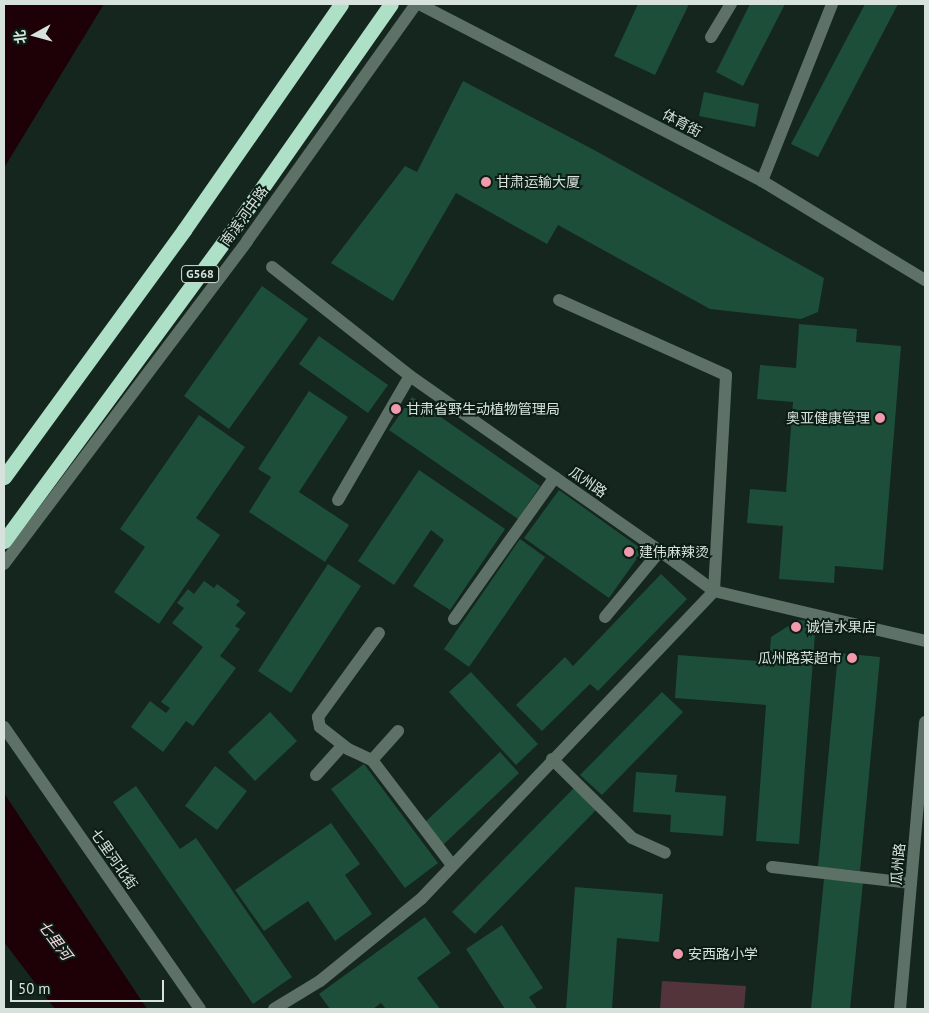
<!DOCTYPE html>
<html>
<head>
<meta charset="utf-8">
<style>
  body { margin:0 }
  #map { position:relative; width:929px; height:1013px; overflow:hidden; background:#15261e; font-family:"PT Sans","Noto Sans SC",sans-serif }
  div>[style] { position:absolute }
  [style*='--x'] { left:calc(var(--x)*1px); top:calc(var(--y)*1px); width:calc(var(--w)*1px); rotate:calc(var(--a)*1deg) }
  .green>* { inset:0; background:#52343a }
  .water>* { inset:0; background:#1e0007 }
  .building>* { inset:0; background:#1d4e39 }
  .minor>* { height:12px; margin:-6px; padding:0 6px; transform-origin:6px; border-radius:6px; background:#5d7166 }
  .highway>* { height:15px; margin:-7.5px; padding:0 7.5px; transform-origin:7.5px; border-radius:7.5px; background:#ade0c6 }
  .dots>* { width:14px; height:14px; translate:-50% -50%; box-sizing:border-box; border:2px solid #0b1d15; border-radius:50% }
  span { translate:-50% -50%; white-space:nowrap; text-align:center; line-height:1.15; -webkit-text-stroke:4px #0b1d15; paint-order:stroke }
  .shield-label span { padding:1px 4px; background:#0b1d15; border:1px solid; border-radius:4px; -webkit-text-stroke-width:0 }
  .shield-label { font-size:12px; color:#d7e2dc; font-weight:700 }
  .street-label { font-size:14px; color:#d7e2dc }
  .poi-label { font-size:14px; color:#d7e2dc }
  .left { translate:0 -50%; text-align:left }
  .right { translate:-100% -50%; text-align:right }
  .water-label { font-size:15px; color:#f9d8de; font-style:italic }
  .frame { position:absolute; inset:0; border:5px solid #d7e2dc; pointer-events:none }
  .north { position:absolute; left:10px; top:10px; width:50px; height:50px; -webkit-text-stroke:4px #0b1d15; paint-order:stroke; rotate:263deg; font-size:14px; font-weight:700; line-height:20px; text-align:center; color:#d7e2dc }
  .north::after { content:''; display:block; margin:auto; width:18px; height:22px; background:#d7e2dc; clip-path:polygon(50% 0,100% 100%,50% 72%,0 100%) }
  .scale { position:absolute; left:10px; top:980px; width:154px; height:22px; box-sizing:border-box; border:2px solid #d7e2dc; border-top:0; padding-left:6px; font-size:15px; line-height:18px; white-space:nowrap; color:#d7e2dc; -webkit-text-stroke:4px #0b1d15; paint-order:stroke }
</style>
</head>
<body>
<div id="map">
  <div class="green">
    <div style="clip-path:polygon(662px 981px,746px 986px,744px 1009px,660px 1009px)"></div>
  </div>
  <div class="water">
    <div style="clip-path:polygon(4px 4px,104px 4px,4px 168px)"></div>
    <div style="clip-path:polygon(4px 793px,147px 1009px,55px 1009px,4px 942px)"></div>
  </div>
  <div class="building">
    <div style="clip-path:polygon(638px 4px,689px 4px,655px 75px,614px 56px)"></div>
    <div style="clip-path:polygon(750px 4px,785px 4px,743px 86px,716px 72px)"></div>
    <div style="clip-path:polygon(865px 4px,898px 4px,818px 157px,791px 144px)"></div>
    <div style="clip-path:polygon(463px 81px,596px 151px,824px 278px,818px 312px,801px 319px,710px 309px,558px 225px,547px 244px,456px 193px,393px 301px,331px 263px,405px 166px,417px 172px)"></div>
    <div style="clip-path:polygon(704px 92px,759px 104px,755px 127px,699px 116px)"></div>
    <div style="clip-path:polygon(262px 286px,308px 319px,229px 429px,184px 396px)"></div>
    <div style="clip-path:polygon(799px 324px,857px 329px,856px 342px,901px 346px,883px 570px,835px 566px,834px 583px,779px 579px,783px 526px,747px 523px,750px 489px,786px 492px,793px 402px,757px 399px,760px 365px,796px 368px)"></div>
    <div style="clip-path:polygon(319px 336px,388px 385px,368px 413px,299px 364px)"></div>
    <div style="clip-path:polygon(309px 391px,348px 417px,299px 492px,349px 525px,325px 562px,249px 512px,271px 477px,258px 469px)"></div>
    <div style="clip-path:polygon(412px 397px,540px 486px,518px 519px,389px 430px)"></div>
    <div style="clip-path:polygon(199px 415px,245px 447px,196px 518px,220px 535px,159px 624px,114px 592px,145px 547px,120px 529px)"></div>
    <div style="clip-path:polygon(419px 470px,505px 529px,450px 610px,413px 586px,444px 540px,431px 530px,394px 585px,358px 561px)"></div>
    <div style="clip-path:polygon(559px 490px,643px 550px,609px 598px,524px 538px)"></div>
    <div style="clip-path:polygon(520px 539px,545px 557px,469px 667px,444px 649px)"></div>
    <div style="clip-path:polygon(328px 564px,361px 586px,291px 693px,258px 671px)"></div>
    <div style="clip-path:polygon(661px 574px,687px 599px,598px 691px,590px 684px,542px 731px,516px 705px,565px 657px,573px 666px)"></div>
    <div style="clip-path:polygon(204px 581px,214px 588px,217px 584px,240px 601px,236px 605px,246px 613px,235px 626px,240px 629px,220px 656px,236px 668px,193px 726px,186px 721px,163px 752px,131px 727px,150px 701px,166px 713px,170px 708px,161px 702px,203px 647px,172px 623px,184px 608px,177px 603px,188px 589px,194px 594px)"></div>
    <div style="clip-path:polygon(798px 620px,816px 621px,799px 844px,756px 841px,766px 705px,675px 698px,678px 655px,769px 662px,771px 637px)"></div>
    <div style="clip-path:polygon(838px 653px,880px 657px,860px 871px,818px 867px)"></div>
    <div style="clip-path:polygon(471px 672px,538px 744px,516px 765px,449px 692px)"></div>
    <div style="clip-path:polygon(662px 692px,683px 712px,602px 795px,580px 775px)"></div>
    <div style="clip-path:polygon(270px 712px,297px 741px,255px 781px,228px 752px)"></div>
    <div style="clip-path:polygon(500px 752px,519px 773px,443px 845px,423px 824px)"></div>
    <div style="clip-path:polygon(364px 764px,438px 863px,405px 888px,331px 789px)"></div>
    <div style="clip-path:polygon(215px 766px,247px 791px,217px 830px,185px 806px)"></div>
    <div style="clip-path:polygon(636px 772px,677px 775px,675px 792px,726px 796px,723px 836px,670px 832px,671px 815px,633px 812px)"></div>
    <div style="clip-path:polygon(136px 786px,180px 849px,196px 838px,292px 977px,253px 1004px,113px 802px)"></div>
    <div style="clip-path:polygon(574px 788px,596px 810px,475px 934px,452px 912px)"></div>
    <div style="clip-path:polygon(331px 823px,360px 864px,345px 875px,372px 914px,335px 941px,308px 901px,264px 931px,235px 890px)"></div>
    <div style="clip-path:polygon(824px 879px,863px 882px,850px 1009px,811px 1009px)"></div>
    <div style="clip-path:polygon(575px 887px,663px 894px,659px 942px,617px 938px,612px 1009px,566px 1009px)"></div>
    <div style="clip-path:polygon(425px 917px,451px 953px,417px 978px,440px 1009px,386px 1009px,381px 1003px,373px 1009px,330px 1009px,319px 994px)"></div>
    <div style="clip-path:polygon(502px 925px,543px 988px,529px 997px,537px 1009px,505px 1009px,466px 949px)"></div>
  </div>
  <div class="minor">
    <div style="--x:419;--y:4;--w:386;--a:27.3"></div>
    <div style="--x:762;--y:181;--w:191;--a:31.3"></div>
    <div style="--x:711;--y:37;--w:39;--a:-59"></div>
    <div style="--x:762;--y:181;--w:190;--a:-68.4"></div>
    <div style="--x:272;--y:267;--w:176;--a:38.3"></div>
    <div style="--x:410;--y:376;--w:305;--a:35"></div>
    <div style="--x:660;--y:551;--w:67;--a:36.5"></div>
    <div style="--x:714;--y:591;--w:217;--a:13.3"></div>
    <div style="--x:338;--y:500;--w:143;--a:-59.9"></div>
    <div style="--x:4;--y:564;--w:404;--a:-53"></div>
    <div style="--x:247;--y:241;--w:291;--a:-54.5"></div>
    <div style="--x:605;--y:617;--w:86;--a:-50.2"></div>
    <div style="--x:454;--y:619;--w:174;--a:-54.6"></div>
    <div style="--x:379;--y:633;--w:104;--a:126"></div>
    <div style="--x:318;--y:717;--w:10;--a:79"></div>
    <div style="--x:320;--y:727;--w:36;--a:38"></div>
    <div style="--x:348;--y:749;--w:26;--a:25"></div>
    <div style="--x:372;--y:760;--w:132;--a:52.7"></div>
    <div style="--x:4;--y:727;--w:343;--a:55.2"></div>
    <div style="--x:552;--y:759;--w:112;--a:44.6"></div>
    <div style="--x:632;--y:838;--w:36;--a:24"></div>
    <div style="--x:372;--y:760;--w:39;--a:-48"></div>
    <div style="--x:316;--y:775;--w:40;--a:-48"></div>
    <div style="--x:772;--y:867;--w:140;--a:6.6"></div>
    <div style="--x:274;--y:1009;--w:54;--a:-31.3"></div>
    <div style="--x:320;--y:981;--w:130;--a:-39.1"></div>
    <div style="--x:421;--y:899;--w:425;--a:-46.4"></div>
    <div style="--x:714;--y:591;--w:216;--a:-86.8"></div>
    <div style="--x:726;--y:375;--w:183;--a:-155.8"></div>
    <div style="--x:900;--y:1009;--w:288;--a:-85"></div>
  </div>
  <div class="highway">
    <div style="--x:4;--y:477;--w:306;--a:-53.9"></div>
    <div style="--x:184;--y:230;--w:275;--a:-55.2"></div>
    <div style="--x:4;--y:541;--w:401;--a:-53.7"></div>
    <div style="--x:241;--y:218;--w:261;--a:-55"></div>
  </div>
  <div class="dots">
    <div style="left:486px;top:182px;background:#f29aad"></div>
    <div style="left:396px;top:409px;background:#f29aad"></div>
    <div style="left:880px;top:418px;background:#f29aad"></div>
    <div style="left:629px;top:552px;background:#f29aad"></div>
    <div style="left:796px;top:627px;background:#f29aad"></div>
    <div style="left:852px;top:658px;background:#f29aad"></div>
    <div style="left:678px;top:954px;background:#f29aad"></div>
  </div>
  <div class="shield-label">
    <span style="left:200px;top:274px">G568</span>
  </div>
  <div class="street-label">
    <span style="left:682px;top:123px;rotate:28deg">体育街</span>
    <span style="left:244px;top:216px;rotate:-54deg">南滨河中路</span>
    <span style="left:588px;top:482px;rotate:35deg">瓜州路</span>
    <span style="left:114px;top:859px;rotate:55deg">七里河北街</span>
    <span style="left:898px;top:864px;rotate:-85deg">瓜州路</span>
  </div>
  <div class="poi-label">
    <span class="left" style="left:496px;top:182px">甘肃运输大厦</span>
    <span class="left" style="left:406px;top:409px">甘肃省野生动植物管理局</span>
    <span class="right" style="left:870px;top:418px">奥亚健康管理</span>
    <span class="left" style="left:639px;top:552px">建伟麻辣烫</span>
    <span class="left" style="left:806px;top:627px">诚信水果店</span>
    <span class="right" style="left:842px;top:658px">瓜州路菜超市</span>
    <span class="left" style="left:688px;top:954px">安西路小学</span>
  </div>
  <div class="water-label">
    <span style="left:55px;top:940px;rotate:53deg">七里河</span>
  </div>
  <div class="frame"></div>
  <div class="north">北</div>
  <div class="scale">50 m</div>
</div>
</body>
</html>
